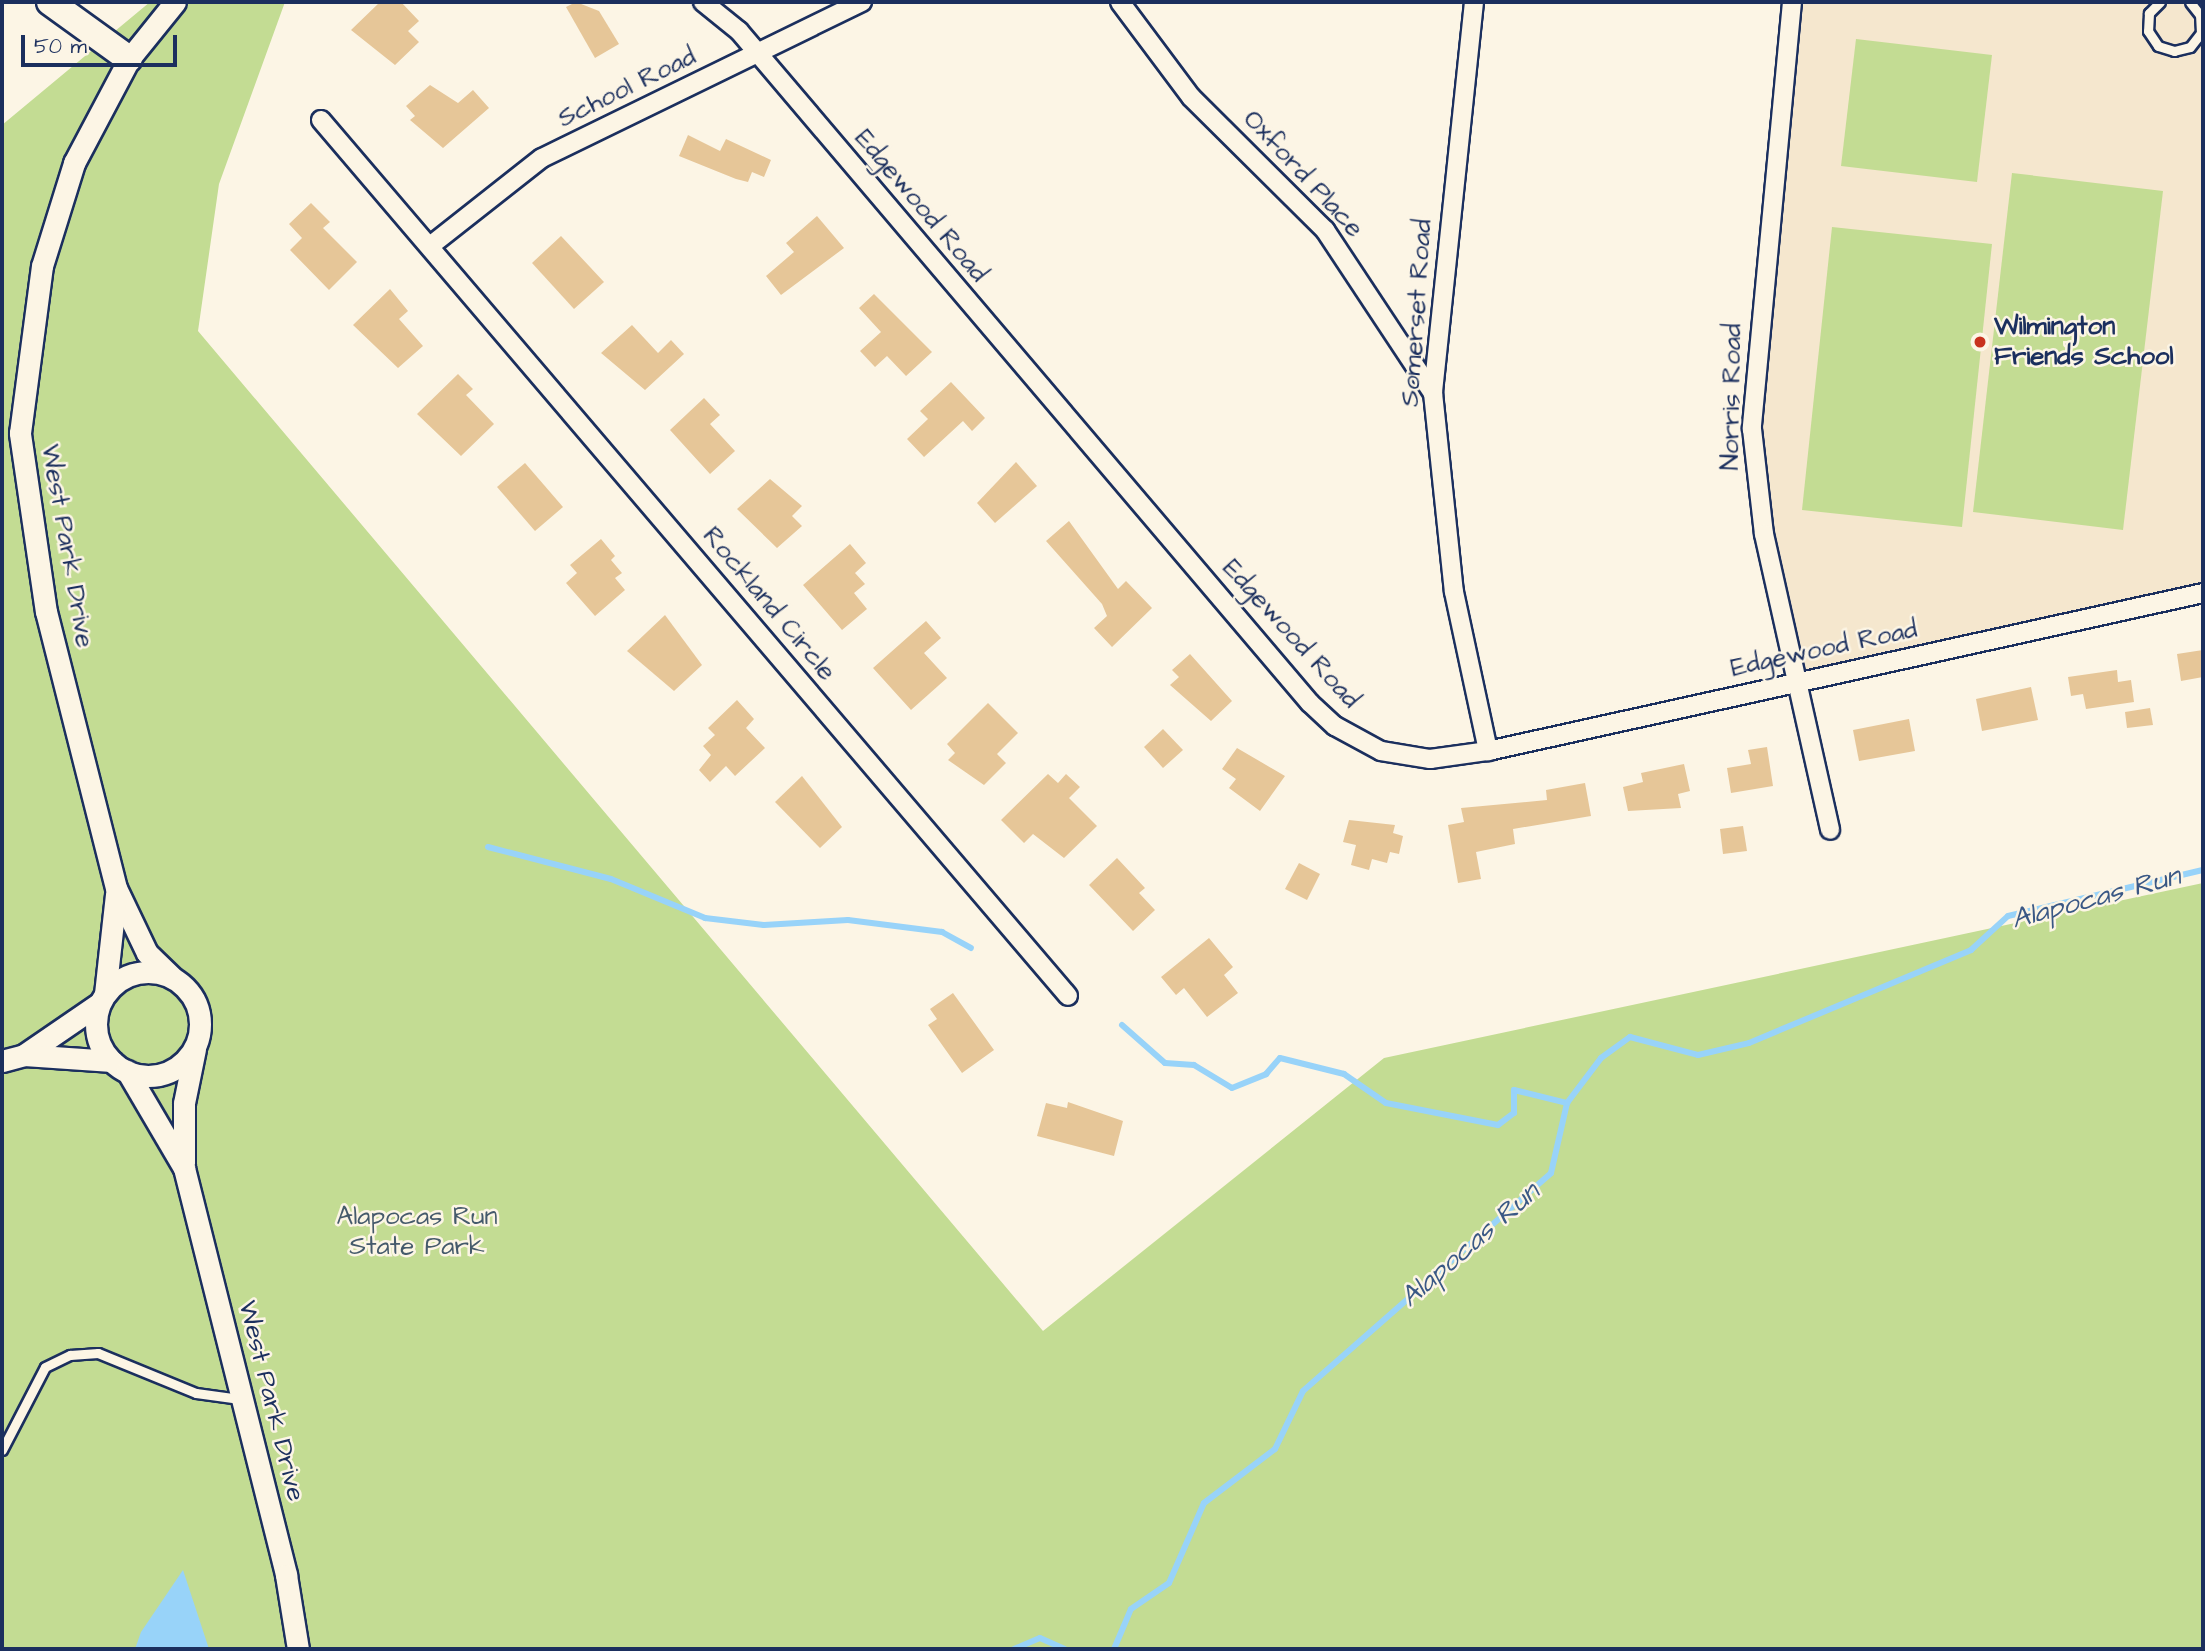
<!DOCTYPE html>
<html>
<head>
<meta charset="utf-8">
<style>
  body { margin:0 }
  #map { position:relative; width:2205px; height:1651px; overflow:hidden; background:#fcf5e5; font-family:"Architects Daughter",sans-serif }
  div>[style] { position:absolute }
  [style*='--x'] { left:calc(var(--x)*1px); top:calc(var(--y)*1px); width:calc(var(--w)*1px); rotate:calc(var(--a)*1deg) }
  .built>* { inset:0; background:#f5e7ce }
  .green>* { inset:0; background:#c3dc93 }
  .water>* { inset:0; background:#98d3f9 }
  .stream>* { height:6px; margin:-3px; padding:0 3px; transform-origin:3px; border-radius:3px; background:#98d3f9 }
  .building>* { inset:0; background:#e6c698 }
  .roads { filter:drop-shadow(2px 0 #1b2f5e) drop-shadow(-2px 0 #1b2f5e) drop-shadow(0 2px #1b2f5e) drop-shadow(0 -2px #1b2f5e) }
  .service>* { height:9px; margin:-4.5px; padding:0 4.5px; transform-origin:4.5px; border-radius:4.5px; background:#fcf5e5 }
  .minor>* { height:18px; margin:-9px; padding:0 9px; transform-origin:9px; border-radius:9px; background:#fcf5e5 }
  .tertiary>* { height:21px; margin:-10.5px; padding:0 10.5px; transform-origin:10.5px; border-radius:10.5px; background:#fcf5e5 }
  .tertiary>.ring { margin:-10.5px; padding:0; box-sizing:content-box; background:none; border:21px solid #fcf5e5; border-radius:50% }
  .primary>* { height:26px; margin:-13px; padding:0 13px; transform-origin:13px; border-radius:13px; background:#fcf5e5 }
  .dots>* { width:19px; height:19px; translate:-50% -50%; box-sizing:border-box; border:4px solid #fcf5e5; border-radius:50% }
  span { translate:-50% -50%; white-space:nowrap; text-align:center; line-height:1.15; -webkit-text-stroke:5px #fcf5e5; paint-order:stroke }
  .street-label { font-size:26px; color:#1b2f5e }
  .poi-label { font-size:26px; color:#1b2f5e; font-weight:700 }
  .left { translate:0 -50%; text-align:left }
  .park-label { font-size:26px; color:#455a6b }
  .water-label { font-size:28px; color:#3a5885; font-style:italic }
  .frame { position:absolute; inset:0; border:4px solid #1b2f5e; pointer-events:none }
  .scale { position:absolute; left:21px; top:35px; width:156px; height:32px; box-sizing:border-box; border:4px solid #1b2f5e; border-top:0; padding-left:9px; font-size:21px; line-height:24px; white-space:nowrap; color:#1b2f5e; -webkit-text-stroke:5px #fcf5e5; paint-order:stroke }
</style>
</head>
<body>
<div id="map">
  <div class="built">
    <div style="clip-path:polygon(1792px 2px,2203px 2px,2203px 593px,1797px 682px,1754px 465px)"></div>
  </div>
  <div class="green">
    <div style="clip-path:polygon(150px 2px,285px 2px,219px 184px,198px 331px,1043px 1331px,1384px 1058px,2203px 883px,2203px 1649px,2px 1649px,2px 125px)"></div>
    <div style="clip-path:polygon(1856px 39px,1992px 55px,1977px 182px,1841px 166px)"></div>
    <div style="clip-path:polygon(2012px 173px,2163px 191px,2123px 530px,1973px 512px)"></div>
    <div style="clip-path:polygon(1832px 227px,1992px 244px,1962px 527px,1802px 510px)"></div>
  </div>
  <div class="water">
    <div style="clip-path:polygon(183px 1570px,209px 1649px,135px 1649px,141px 1632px)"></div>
  </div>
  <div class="stream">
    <div style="--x:488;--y:847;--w:127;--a:14.6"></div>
    <div style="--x:611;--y:879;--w:102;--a:22.5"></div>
    <div style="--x:705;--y:918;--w:59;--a:6.8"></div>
    <div style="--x:764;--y:925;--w:84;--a:-3.4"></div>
    <div style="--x:848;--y:920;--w:95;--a:7.3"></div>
    <div style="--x:942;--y:932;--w:33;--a:29"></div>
    <div style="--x:1122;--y:1025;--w:57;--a:41.5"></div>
    <div style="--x:1165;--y:1063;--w:29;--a:4"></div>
    <div style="--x:1194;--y:1065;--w:44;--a:31.2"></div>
    <div style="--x:1232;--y:1088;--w:37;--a:-22"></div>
    <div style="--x:1266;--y:1074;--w:21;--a:-49"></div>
    <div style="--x:1280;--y:1058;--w:66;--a:14"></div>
    <div style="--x:1344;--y:1074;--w:51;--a:34.6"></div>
    <div style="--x:1386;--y:1103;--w:114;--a:11.1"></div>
    <div style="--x:1498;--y:1125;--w:20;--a:-37"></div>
    <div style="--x:1514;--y:1113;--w:23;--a:-90"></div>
    <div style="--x:1514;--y:1090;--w:55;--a:13.8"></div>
    <div style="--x:1014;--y:1649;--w:28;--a:-23"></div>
    <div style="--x:1040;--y:1638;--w:27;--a:24"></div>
    <div style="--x:1114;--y:1649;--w:43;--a:-67"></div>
    <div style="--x:1131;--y:1609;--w:46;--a:-34.4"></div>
    <div style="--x:1169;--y:1583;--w:87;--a:-66.4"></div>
    <div style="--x:1204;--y:1503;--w:89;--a:-37.3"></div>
    <div style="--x:1275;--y:1449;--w:64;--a:-64.2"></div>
    <div style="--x:1303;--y:1391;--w:330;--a:-41.3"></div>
    <div style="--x:1551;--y:1173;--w:72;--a:-77.1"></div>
    <div style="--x:1567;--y:1103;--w:56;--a:-52.9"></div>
    <div style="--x:1601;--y:1058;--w:36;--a:-36"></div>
    <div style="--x:1630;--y:1037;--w:70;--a:14.8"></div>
    <div style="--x:1698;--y:1055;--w:52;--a:-13.2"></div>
    <div style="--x:1749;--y:1043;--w:241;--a:-22.7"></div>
    <div style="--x:1971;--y:950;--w:50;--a:-42.6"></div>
    <div style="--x:2008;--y:916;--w:200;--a:-13.3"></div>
  </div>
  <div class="building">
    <div style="clip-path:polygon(380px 2px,401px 2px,419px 21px,408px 31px,419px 42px,395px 65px,351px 30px)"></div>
    <div style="clip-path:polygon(576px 2px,599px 11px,619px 44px,595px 58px,566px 7px)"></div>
    <div style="clip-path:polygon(430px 85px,458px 103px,473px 90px,489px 108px,443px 148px,410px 120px,415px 116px,406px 106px)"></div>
    <div style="clip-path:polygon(688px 135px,720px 151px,726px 139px,771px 160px,764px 177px,752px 172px,748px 182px,736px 179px,679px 156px)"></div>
    <div style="clip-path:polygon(311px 203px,330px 222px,323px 228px,357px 262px,329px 290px,290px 250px,302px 238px,289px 224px)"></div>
    <div style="clip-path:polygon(817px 216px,844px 248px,781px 295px,766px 276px,794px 252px,786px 243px)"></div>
    <div style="clip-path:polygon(561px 236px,604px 282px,574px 309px,532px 263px)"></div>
    <div style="clip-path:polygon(390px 289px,408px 311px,399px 319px,423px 346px,398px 368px,353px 325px)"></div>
    <div style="clip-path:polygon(874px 294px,932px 352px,906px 376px,887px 356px,875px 367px,860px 351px,881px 332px,859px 308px)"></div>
    <div style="clip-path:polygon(632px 325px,658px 353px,671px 340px,684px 354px,645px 390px,601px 353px)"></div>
    <div style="clip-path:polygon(458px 374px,473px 389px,466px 395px,494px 424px,461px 456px,417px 414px)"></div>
    <div style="clip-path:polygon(951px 382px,985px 418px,972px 431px,963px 421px,924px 457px,907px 439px,928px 419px,920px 411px)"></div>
    <div style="clip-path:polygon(704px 398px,720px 415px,710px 424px,735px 451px,710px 474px,670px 430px)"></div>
    <div style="clip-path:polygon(1016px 462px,1037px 486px,995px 523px,977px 503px)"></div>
    <div style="clip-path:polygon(525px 463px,563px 507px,535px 531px,497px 487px)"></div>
    <div style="clip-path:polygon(770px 479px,802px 506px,792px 516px,802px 526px,777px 548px,737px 509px)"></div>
    <div style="clip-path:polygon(1069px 521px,1118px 589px,1126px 581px,1152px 608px,1112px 647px,1094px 628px,1107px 616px,1102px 604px,1046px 541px)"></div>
    <div style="clip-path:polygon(601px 539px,615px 556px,611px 560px,622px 573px,615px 578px,625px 590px,595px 616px,566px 583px,577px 573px,570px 565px)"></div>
    <div style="clip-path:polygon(850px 544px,866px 563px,855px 573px,865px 584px,854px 593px,867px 609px,842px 630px,803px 585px)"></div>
    <div style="clip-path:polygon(665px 615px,702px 665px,674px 691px,627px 651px)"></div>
    <div style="clip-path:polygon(926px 621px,941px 638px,924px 653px,947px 678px,911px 710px,873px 668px)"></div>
    <div style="clip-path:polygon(2203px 650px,2203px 677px,2181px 681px,2177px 654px)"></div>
    <div style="clip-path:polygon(1190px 654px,1232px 701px,1211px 721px,1170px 685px,1179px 677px,1172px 670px)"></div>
    <div style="clip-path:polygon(2117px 670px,2118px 682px,2131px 680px,2134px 702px,2086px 709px,2083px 694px,2071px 696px,2068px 677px)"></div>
    <div style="clip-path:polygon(2031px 687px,2038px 720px,1982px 731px,1976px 699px)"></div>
    <div style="clip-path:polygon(737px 700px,754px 719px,746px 728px,765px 748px,735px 776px,726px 766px,710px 782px,699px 770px,711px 755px,703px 746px,715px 735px,708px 728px)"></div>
    <div style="clip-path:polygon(988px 703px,1018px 733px,997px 754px,1006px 763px,984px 785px,948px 760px,955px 753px,947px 744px)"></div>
    <div style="clip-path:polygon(2150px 708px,2153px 725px,2127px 728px,2125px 712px)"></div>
    <div style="clip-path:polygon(1909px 719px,1915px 751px,1859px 761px,1853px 730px)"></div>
    <div style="clip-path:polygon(1163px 729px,1183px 750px,1163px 768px,1144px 747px)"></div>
    <div style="clip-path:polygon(1767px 747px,1773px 786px,1731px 793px,1727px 768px,1751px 764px,1748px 750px)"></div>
    <div style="clip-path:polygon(1237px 748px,1285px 776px,1260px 811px,1229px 788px,1236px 779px,1222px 769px)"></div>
    <div style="clip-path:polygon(1684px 764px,1690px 791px,1678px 794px,1681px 808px,1628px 811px,1623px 787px,1643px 782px,1641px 773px)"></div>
    <div style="clip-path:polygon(1048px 774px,1058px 783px,1066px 774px,1080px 787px,1069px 798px,1097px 826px,1064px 858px,1033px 834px,1024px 843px,1001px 820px)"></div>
    <div style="clip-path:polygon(802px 776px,842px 827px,820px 848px,775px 802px)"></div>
    <div style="clip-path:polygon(1585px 783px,1591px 816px,1513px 829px,1515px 844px,1476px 852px,1481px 879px,1458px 883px,1448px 825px,1464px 822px,1461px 808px,1547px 800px,1546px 790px)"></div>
    <div style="clip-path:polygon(1349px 820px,1395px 825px,1393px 833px,1403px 836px,1399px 854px,1390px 852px,1387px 863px,1372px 859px,1369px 870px,1351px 865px,1356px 845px,1343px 842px)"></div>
    <div style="clip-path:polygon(1743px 826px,1747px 851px,1723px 854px,1720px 829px)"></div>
    <div style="clip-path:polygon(1117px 858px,1145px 888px,1139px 893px,1155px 910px,1133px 931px,1089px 885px)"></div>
    <div style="clip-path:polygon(1299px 863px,1320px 874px,1307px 900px,1285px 889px)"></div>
    <div style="clip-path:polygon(1209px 938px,1233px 967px,1224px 975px,1238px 993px,1207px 1017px,1184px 988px,1176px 995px,1161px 977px)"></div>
    <div style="clip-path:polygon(953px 993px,994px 1050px,962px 1073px,928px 1025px,937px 1019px,930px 1009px)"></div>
    <div style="clip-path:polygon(1068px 1102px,1123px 1121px,1114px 1156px,1037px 1136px,1046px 1103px,1067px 1108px)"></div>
  </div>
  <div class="roads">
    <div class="service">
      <div style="--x:2160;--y:2;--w:16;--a:135"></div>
      <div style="--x:2149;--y:13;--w:18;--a:93"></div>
      <div style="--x:2148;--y:31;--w:18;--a:56"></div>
      <div style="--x:2158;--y:46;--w:17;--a:17"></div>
      <div style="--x:2174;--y:51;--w:16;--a:-14"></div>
      <div style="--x:2190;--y:47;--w:18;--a:-52"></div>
      <div style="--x:2201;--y:33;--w:18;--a:-93"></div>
      <div style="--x:2200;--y:15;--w:16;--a:-128"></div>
      <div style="--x:2;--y:1450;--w:93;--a:-62.6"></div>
      <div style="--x:45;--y:1367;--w:28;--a:-26"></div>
      <div style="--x:70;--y:1355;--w:28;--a:-4"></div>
      <div style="--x:98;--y:1353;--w:106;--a:22.2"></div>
      <div style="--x:196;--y:1393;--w:44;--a:7.8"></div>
    </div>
    <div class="minor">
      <div style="--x:703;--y:2;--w:46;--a:38.9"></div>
      <div style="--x:739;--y:31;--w:882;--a:49.65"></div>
      <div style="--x:1310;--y:703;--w:34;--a:43"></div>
      <div style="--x:1335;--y:726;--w:52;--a:28.5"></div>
      <div style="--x:1381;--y:751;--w:50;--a:9.3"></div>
      <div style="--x:1430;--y:759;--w:59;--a:-7.9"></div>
      <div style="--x:1488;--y:751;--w:732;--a:-12.46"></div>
      <div style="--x:1120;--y:2;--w:119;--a:53.2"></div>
      <div style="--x:1191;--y:97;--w:189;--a:44.8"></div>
      <div style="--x:1325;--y:230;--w:196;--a:56.5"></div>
      <div style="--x:1474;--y:2;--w:393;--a:96"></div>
      <div style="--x:1433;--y:393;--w:200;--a:84"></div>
      <div style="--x:1454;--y:592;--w:163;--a:77.9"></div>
      <div style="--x:1792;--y:2;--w:429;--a:95.4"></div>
      <div style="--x:1752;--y:429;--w:106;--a:83.5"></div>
      <div style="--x:1764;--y:534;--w:303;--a:77.4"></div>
      <div style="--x:321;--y:120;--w:1151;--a:49.54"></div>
      <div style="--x:430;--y:246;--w:142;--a:-38.2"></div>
      <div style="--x:542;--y:158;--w:356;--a:-26"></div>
    </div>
    <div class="tertiary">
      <div class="ring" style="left:96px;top:972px;width:83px;height:83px"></div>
      <div style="--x:173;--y:978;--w:36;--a:-136"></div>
      <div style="--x:147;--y:953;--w:72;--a:-115.5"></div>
      <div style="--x:116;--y:888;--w:285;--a:-104.2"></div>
      <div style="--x:46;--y:612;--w:181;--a:-98.3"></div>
      <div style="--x:20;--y:433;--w:168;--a:-82.5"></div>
      <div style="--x:42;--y:266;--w:108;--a:-72.7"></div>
      <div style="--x:74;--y:163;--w:118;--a:-62.1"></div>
      <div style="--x:129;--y:59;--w:73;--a:-51.1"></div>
      <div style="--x:105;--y:994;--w:101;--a:-83.7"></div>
      <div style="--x:24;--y:1055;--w:92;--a:-34.4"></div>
      <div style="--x:2;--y:1061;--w:23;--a:-15"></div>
      <div style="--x:24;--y:1055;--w:88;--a:3.9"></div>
      <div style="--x:127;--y:1071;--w:113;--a:59.6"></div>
      <div style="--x:184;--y:1168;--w:420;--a:75.9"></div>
      <div style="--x:286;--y:1575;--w:75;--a:80.8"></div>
      <div style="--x:184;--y:1163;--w:60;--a:-90"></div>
      <div style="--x:184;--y:1103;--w:55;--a:-78.5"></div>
    </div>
    <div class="primary">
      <div style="--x:50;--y:2;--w:97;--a:35.8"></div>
    </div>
  </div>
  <div class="dots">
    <div style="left:1980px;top:342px;background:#c8321e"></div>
  </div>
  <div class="street-label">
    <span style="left:627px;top:88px;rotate:-26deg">School Road</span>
    <span style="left:1303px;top:174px;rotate:47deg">Oxford Place</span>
    <span style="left:921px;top:206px;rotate:50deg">Edgewood Road</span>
    <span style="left:1417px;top:313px;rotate:-86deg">Somerset Road</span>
    <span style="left:1732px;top:397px;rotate:-89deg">Norris Road</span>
    <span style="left:67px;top:546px;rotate:80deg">West Park Drive</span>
    <span style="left:769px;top:604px;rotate:50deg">Rockland Circle</span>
    <span style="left:1291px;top:634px;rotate:48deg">Edgewood Road</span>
    <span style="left:1824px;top:649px;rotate:-12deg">Edgewood Road</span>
    <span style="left:271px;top:1401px;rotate:76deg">West Park Drive</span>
  </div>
  <div class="poi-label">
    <span class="left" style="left:1994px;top:342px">Wilmington<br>Friends School</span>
  </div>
  <div class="park-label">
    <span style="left:417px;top:1232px">Alapocas Run<br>State Park</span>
  </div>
  <div class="water-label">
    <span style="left:2096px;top:898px;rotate:-15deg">Alapocas Run</span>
    <span style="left:1470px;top:1245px;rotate:-41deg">Alapocas Run</span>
  </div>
  <div class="frame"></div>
  <div class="scale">50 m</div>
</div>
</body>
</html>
